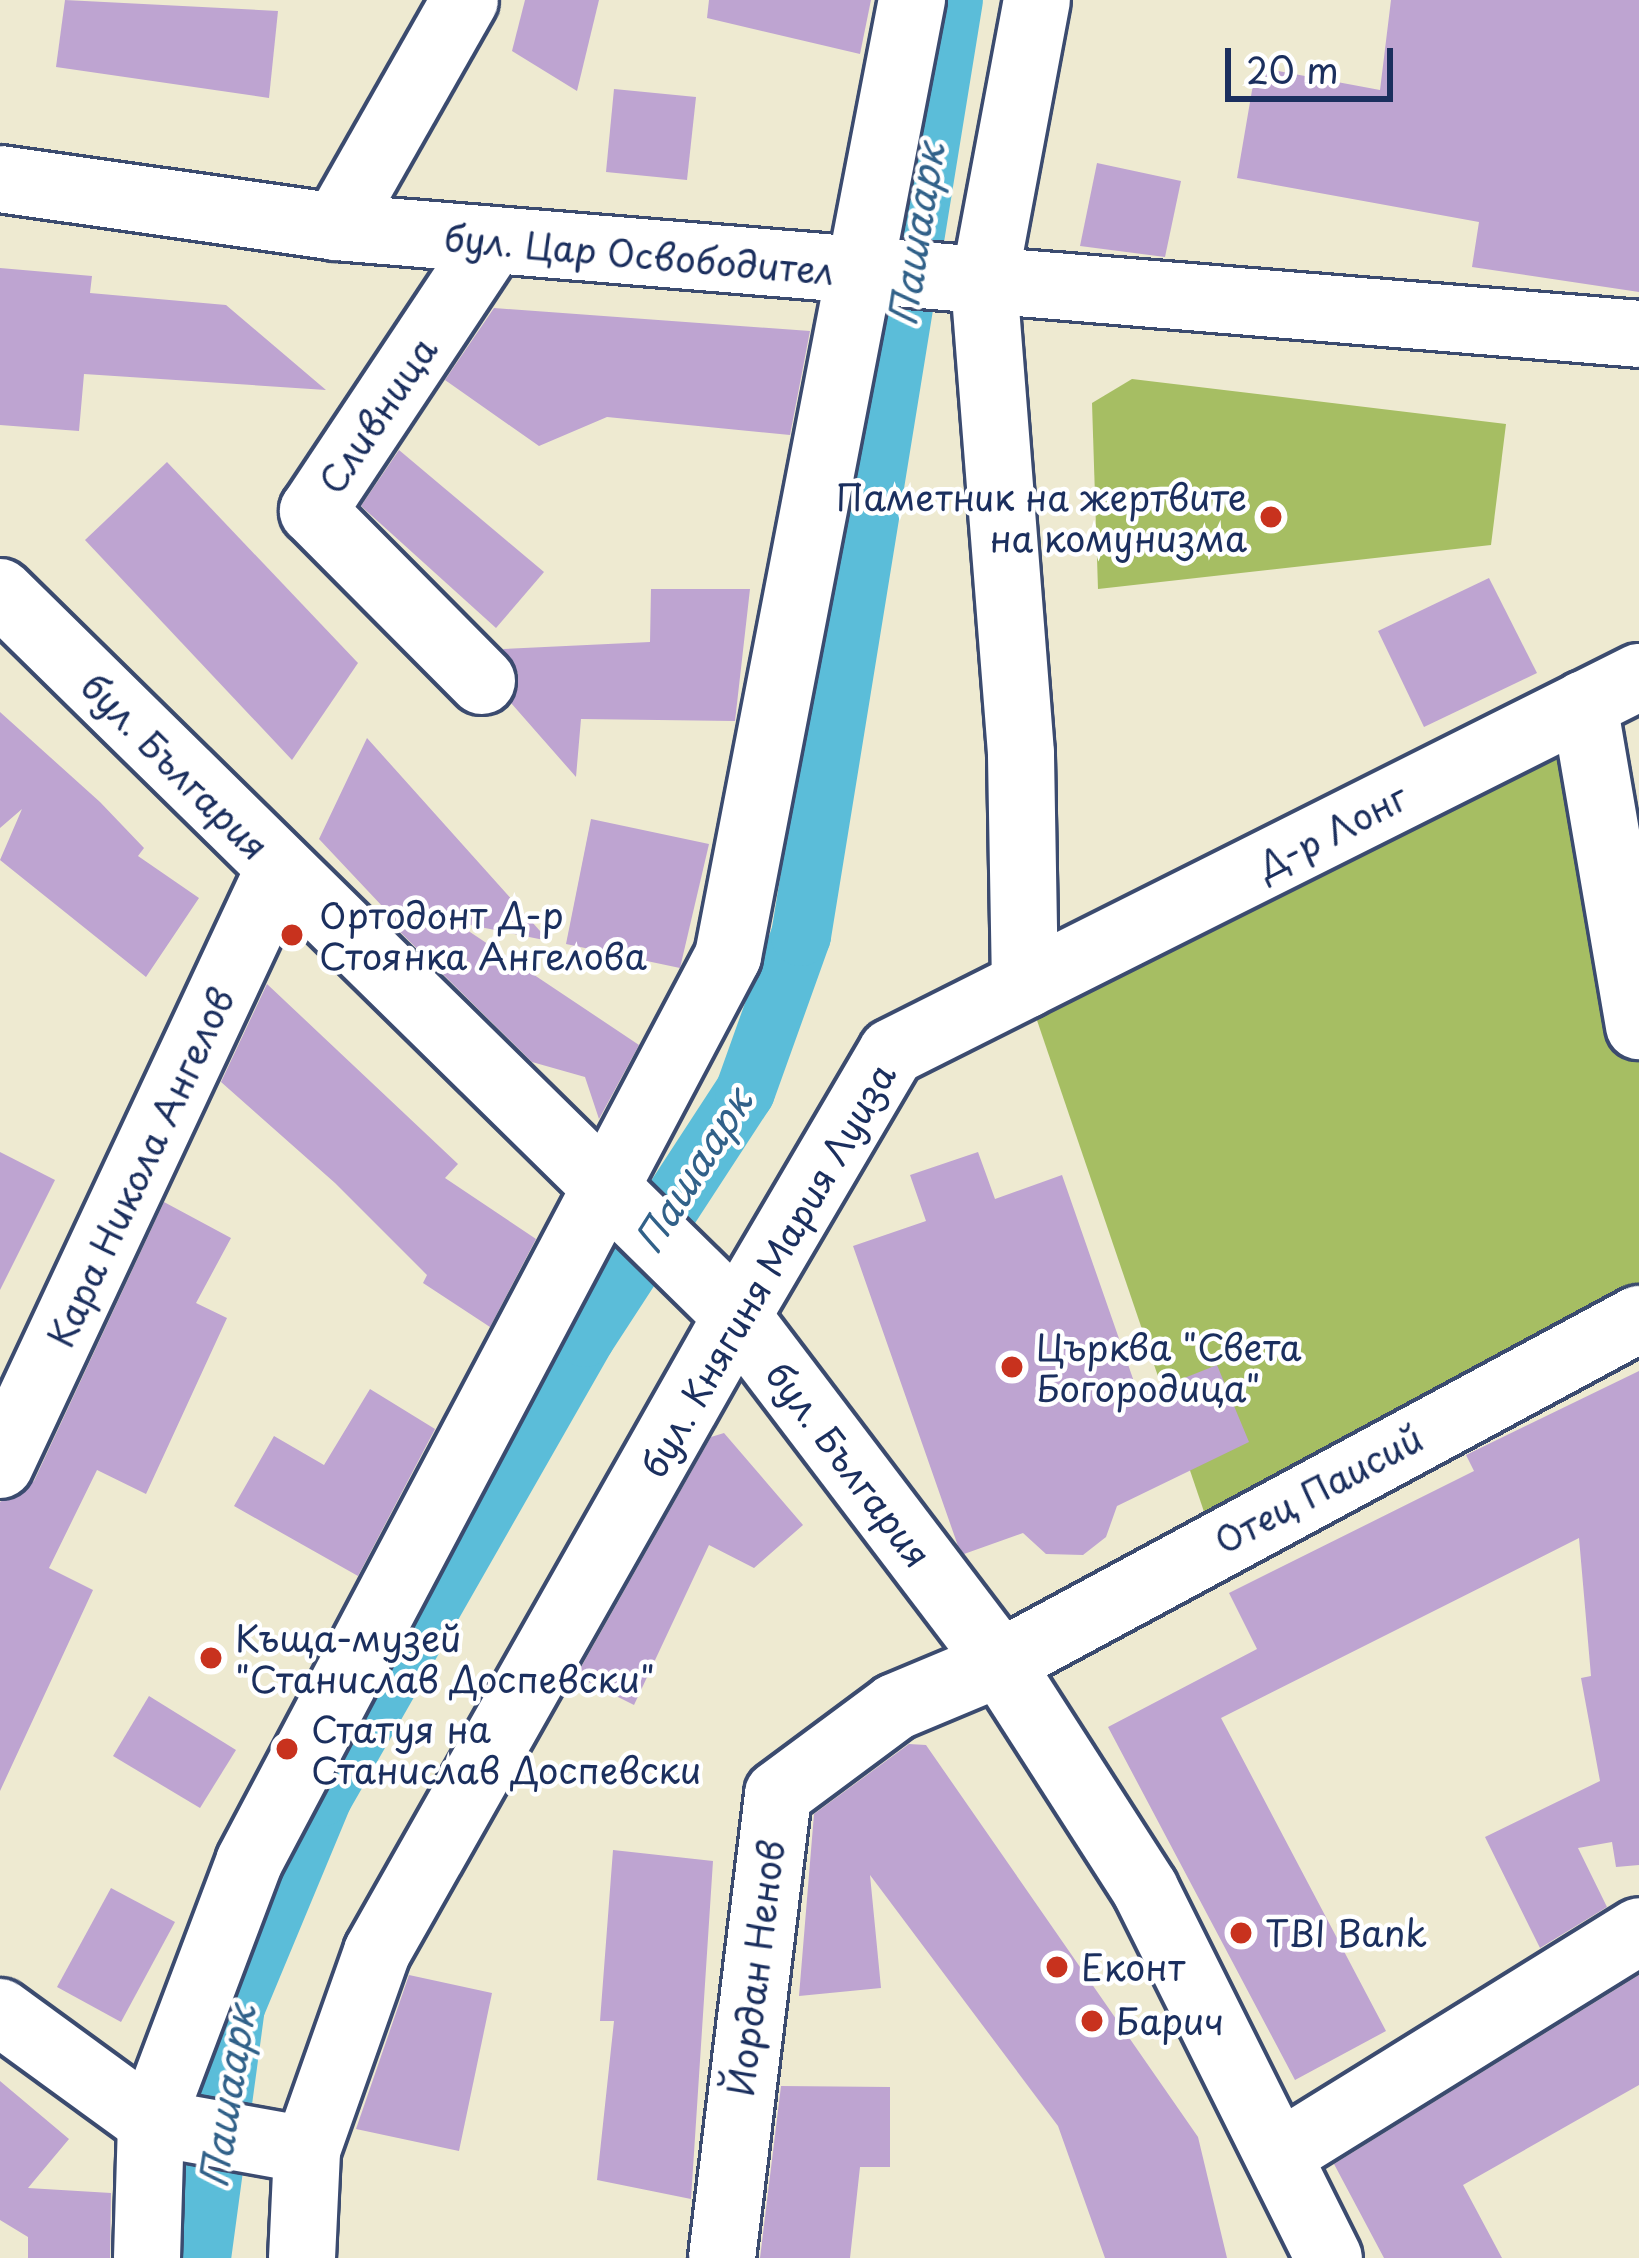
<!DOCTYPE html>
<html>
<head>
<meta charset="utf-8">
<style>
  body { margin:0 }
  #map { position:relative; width:1639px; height:2258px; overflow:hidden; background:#eeead1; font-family:"Playpen Sans",sans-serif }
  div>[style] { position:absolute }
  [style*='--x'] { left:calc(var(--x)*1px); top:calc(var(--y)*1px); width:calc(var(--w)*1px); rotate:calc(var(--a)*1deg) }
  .green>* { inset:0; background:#a6be63 }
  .canal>* { height:60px; margin:-30px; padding:0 30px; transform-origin:30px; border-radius:30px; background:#5bbdd9 }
  .building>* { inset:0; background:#bea4d1 }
  .roads { filter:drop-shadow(3px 0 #3b4b6f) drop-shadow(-3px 0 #3b4b6f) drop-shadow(0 3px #3b4b6f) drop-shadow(0 -3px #3b4b6f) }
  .minor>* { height:66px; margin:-33px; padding:0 33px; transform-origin:33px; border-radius:33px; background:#fff }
  .dots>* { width:33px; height:33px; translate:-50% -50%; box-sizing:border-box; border:6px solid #fff; border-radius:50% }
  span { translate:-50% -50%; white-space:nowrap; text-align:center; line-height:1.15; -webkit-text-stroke:9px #fff; paint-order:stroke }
  .street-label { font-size:36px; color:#1b2f5e }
  .poi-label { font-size:36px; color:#1b2f5e }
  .right { translate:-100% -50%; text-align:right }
  .left { translate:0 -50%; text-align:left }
  .water-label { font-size:39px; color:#316189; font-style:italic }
  .scale { position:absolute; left:1225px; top:48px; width:168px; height:54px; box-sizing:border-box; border:6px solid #1b2f5e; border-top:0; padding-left:15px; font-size:36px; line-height:42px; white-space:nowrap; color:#1b2f5e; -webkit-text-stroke:9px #fff; paint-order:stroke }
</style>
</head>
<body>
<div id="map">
  <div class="green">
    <div style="clip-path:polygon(1132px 379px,1506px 424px,1491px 545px,1098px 589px,1092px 403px)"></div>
    <div style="clip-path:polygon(1584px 704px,1639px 1026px,1639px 1319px,1215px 1544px,1025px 985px)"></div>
  </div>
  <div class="canal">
    <div style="--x:201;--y:2258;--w:253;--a:-82.3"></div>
    <div style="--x:235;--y:2007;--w:229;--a:-67.4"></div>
    <div style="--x:323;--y:1796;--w:529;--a:-60.28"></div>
    <div style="--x:585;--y:1337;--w:293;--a:-56.9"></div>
    <div style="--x:745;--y:1092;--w:166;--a:-70.3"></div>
    <div style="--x:801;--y:936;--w:948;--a:-80.78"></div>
  </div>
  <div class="building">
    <div style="clip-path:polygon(65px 0,278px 11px,269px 98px,56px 67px)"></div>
    <div style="clip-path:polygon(525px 0,599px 0,577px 91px,512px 51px)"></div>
    <div style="clip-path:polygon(709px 0,871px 0,860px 54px,707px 18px)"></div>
    <div style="clip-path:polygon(1391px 0,1639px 0,1639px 292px,1472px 267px,1479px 222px,1237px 178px,1256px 67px,1380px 90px)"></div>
    <div style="clip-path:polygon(614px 89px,696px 97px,687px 180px,606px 172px)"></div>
    <div style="clip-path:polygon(1097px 163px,1181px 181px,1165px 257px,1080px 246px)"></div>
    <div style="clip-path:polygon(0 268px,92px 276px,90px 293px,226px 305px,326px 390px,84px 374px,79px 431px,0 425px)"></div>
    <div style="clip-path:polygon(494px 308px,810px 331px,790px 435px,607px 417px,539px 446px,445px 380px)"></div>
    <div style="clip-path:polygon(399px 450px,544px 572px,496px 628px,361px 506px)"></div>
    <div style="clip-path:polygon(167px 462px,358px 663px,292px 760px,85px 540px)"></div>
    <div style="clip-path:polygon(1489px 578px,1537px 673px,1424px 727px,1378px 631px)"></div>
    <div style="clip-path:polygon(651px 589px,750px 589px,735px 721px,581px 719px,576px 777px,511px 703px,518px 673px,503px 649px,650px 642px)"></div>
    <div style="clip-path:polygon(0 712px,100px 802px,144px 848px,138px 856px,199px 898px,146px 977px,0 860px,22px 809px,0 828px)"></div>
    <div style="clip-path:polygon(367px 738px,549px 941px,455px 922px,639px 1045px,599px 1119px,585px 1077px,532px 1062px,390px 922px,401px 911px,383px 907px,319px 839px)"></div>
    <div style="clip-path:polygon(591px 819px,709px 844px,680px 968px,566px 944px)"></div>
    <div style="clip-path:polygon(267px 984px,458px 1164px,445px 1178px,536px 1239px,490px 1327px,423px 1283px,427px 1275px,335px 1183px,221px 1082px)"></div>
    <div style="clip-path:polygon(0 1152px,55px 1180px,0 1290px)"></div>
    <div style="clip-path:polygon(978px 1152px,995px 1199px,1062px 1175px,1139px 1396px,1217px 1365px,1249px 1442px,1117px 1506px,1106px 1537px,1083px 1555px,1046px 1554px,1023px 1533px,964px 1554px,958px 1546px,853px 1246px,926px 1221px,910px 1175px)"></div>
    <div style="clip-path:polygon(164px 1202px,231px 1238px,196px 1303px,227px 1318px,146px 1494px,97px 1470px,49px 1568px,93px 1590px,0 1791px,0 1502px,34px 1481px)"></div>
    <div style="clip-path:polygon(1639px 1371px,1639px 1865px,1616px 1867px,1612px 1842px,1578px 1848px,1607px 1907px,1540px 1948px,1485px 1837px,1600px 1781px,1581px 1678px,1591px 1676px,1579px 1538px,1221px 1718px,1386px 2031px,1295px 2080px,1108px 1727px,1257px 1649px,1229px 1593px,1474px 1471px,1466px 1455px)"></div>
    <div style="clip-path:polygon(370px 1389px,435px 1429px,358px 1576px,234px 1506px,274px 1436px,324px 1465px)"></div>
    <div style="clip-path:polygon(724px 1433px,803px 1525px,754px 1568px,709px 1545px,634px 1705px,576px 1676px,711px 1437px)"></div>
    <div style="clip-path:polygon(149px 1696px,236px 1750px,200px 1808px,113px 1756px)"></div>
    <div style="clip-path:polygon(909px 1744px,926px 1745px,1198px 2137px,1227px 2258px,1105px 2258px,1058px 2126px,870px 1875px,881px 1988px,799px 1996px,814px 1814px)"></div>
    <div style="clip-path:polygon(613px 1850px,713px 1861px,691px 2199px,597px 2180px,614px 2021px,600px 2021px)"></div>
    <div style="clip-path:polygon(111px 1888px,175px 1922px,121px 2022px,57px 1987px)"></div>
    <div style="clip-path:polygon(409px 1975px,492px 1993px,459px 2151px,356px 2129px)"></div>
    <div style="clip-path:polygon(1639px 1975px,1639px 2085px,1463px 2185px,1502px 2258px,1384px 2258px,1334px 2164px)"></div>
    <div style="clip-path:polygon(0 2081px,69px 2139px,28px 2188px,111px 2193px,110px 2258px,28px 2258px,28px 2237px,0 2220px)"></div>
    <div style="clip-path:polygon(781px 2086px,890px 2087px,890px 2167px,860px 2167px,850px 2258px,760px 2258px)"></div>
  </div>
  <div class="roads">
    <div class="minor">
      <div style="--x:0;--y:179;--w:339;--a:8.1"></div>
      <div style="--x:336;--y:227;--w:1307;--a:4.69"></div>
      <div style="--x:336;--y:227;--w:261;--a:-60.4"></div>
      <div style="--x:0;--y:592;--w:1033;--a:44.49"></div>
      <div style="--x:737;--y:1316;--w:435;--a:52.8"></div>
      <div style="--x:1000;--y:1663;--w:269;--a:57.3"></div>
      <div style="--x:1145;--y:1889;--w:412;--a:63.5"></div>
      <div style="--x:482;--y:681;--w:240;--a:-134.8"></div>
      <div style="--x:313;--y:511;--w:325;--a:-56.4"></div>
      <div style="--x:1584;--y:704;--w:327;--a:80.3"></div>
      <div style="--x:1025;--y:985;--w:687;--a:-26.64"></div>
      <div style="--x:0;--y:1465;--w:658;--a:-64.91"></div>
      <div style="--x:0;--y:2012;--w:187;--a:36.1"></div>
      <div style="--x:151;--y:2122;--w:158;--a:10.2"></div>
      <div style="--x:1283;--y:2152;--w:419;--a:-31.8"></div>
      <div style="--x:147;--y:2258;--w:136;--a:-88.3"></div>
      <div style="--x:151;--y:2122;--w:278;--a:-69.3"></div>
      <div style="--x:249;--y:1862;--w:1025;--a:-62.13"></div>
      <div style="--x:728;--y:956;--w:974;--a:-79.11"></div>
      <div style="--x:302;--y:2258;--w:108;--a:-87.3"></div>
      <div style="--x:307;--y:2150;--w:210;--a:-70.5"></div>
      <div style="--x:377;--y:1952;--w:731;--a:-60.49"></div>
      <div style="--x:737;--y:1316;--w:306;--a:-59.6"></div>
      <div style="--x:892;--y:1052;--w:149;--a:-26.7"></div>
      <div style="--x:1025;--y:985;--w:232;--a:-91"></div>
      <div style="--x:1021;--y:753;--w:471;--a:-94.5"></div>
      <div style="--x:984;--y:283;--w:288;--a:-79.4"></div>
      <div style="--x:722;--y:2258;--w:467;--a:-83.1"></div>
      <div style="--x:778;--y:1794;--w:146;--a:-36.6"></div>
      <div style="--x:895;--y:1707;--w:114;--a:-22.7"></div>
      <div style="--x:1000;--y:1663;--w:726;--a:-28.3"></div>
    </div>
  </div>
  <div class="dots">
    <div style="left:1271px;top:517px;background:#c8321e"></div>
    <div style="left:292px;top:935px;background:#c8321e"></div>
    <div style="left:1012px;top:1367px;background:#c8321e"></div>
    <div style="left:211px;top:1658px;background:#c8321e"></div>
    <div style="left:287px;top:1749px;background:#c8321e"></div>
    <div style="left:1241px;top:1933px;background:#c8321e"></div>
    <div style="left:1057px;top:1967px;background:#c8321e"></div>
    <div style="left:1092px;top:2021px;background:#c8321e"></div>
  </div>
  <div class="street-label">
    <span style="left:639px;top:254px;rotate:5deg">бул. Цар Освободител</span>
    <span style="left:377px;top:415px;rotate:-56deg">Сливница</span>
    <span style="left:175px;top:766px;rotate:45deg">бул. България</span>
    <span style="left:1332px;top:831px;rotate:-27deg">Д-р Лонг</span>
    <span style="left:140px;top:1167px;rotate:-65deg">Кара Никола Ангелов</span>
    <span style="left:767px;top:1270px;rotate:-60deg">бул. Княгиня Мария Луиза</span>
    <span style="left:849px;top:1464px;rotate:53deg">бул. България</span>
    <span style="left:1318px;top:1489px;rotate:-28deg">Отец Паисий</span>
    <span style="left:755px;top:1968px;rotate:-83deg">Йордан Ненов</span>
  </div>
  <div class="poi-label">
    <span class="right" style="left:1247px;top:517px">Паметник на жертвите<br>на комунизма</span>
    <span class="left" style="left:319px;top:935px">Ортодонт Д-р<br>Стоянка Ангелова</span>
    <span class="left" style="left:1036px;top:1367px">Църква "Света<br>Богородица"</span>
    <span class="left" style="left:235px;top:1658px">Къща-музей<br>"Станислав Доспевски"</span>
    <span class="left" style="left:311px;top:1749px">Статуя на<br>Станислав Доспевски</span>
    <span class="left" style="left:1265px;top:1933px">TBI Bank</span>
    <span class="left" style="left:1081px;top:1967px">Еконт</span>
    <span class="left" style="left:1116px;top:2021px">Барич</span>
  </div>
  <div class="water-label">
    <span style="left:915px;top:234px;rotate:-81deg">Пашаарк</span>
    <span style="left:692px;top:1170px;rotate:-58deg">Пашаарк</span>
    <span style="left:226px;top:2096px;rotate:-81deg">Пашаарк</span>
  </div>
  <div class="scale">20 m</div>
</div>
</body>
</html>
